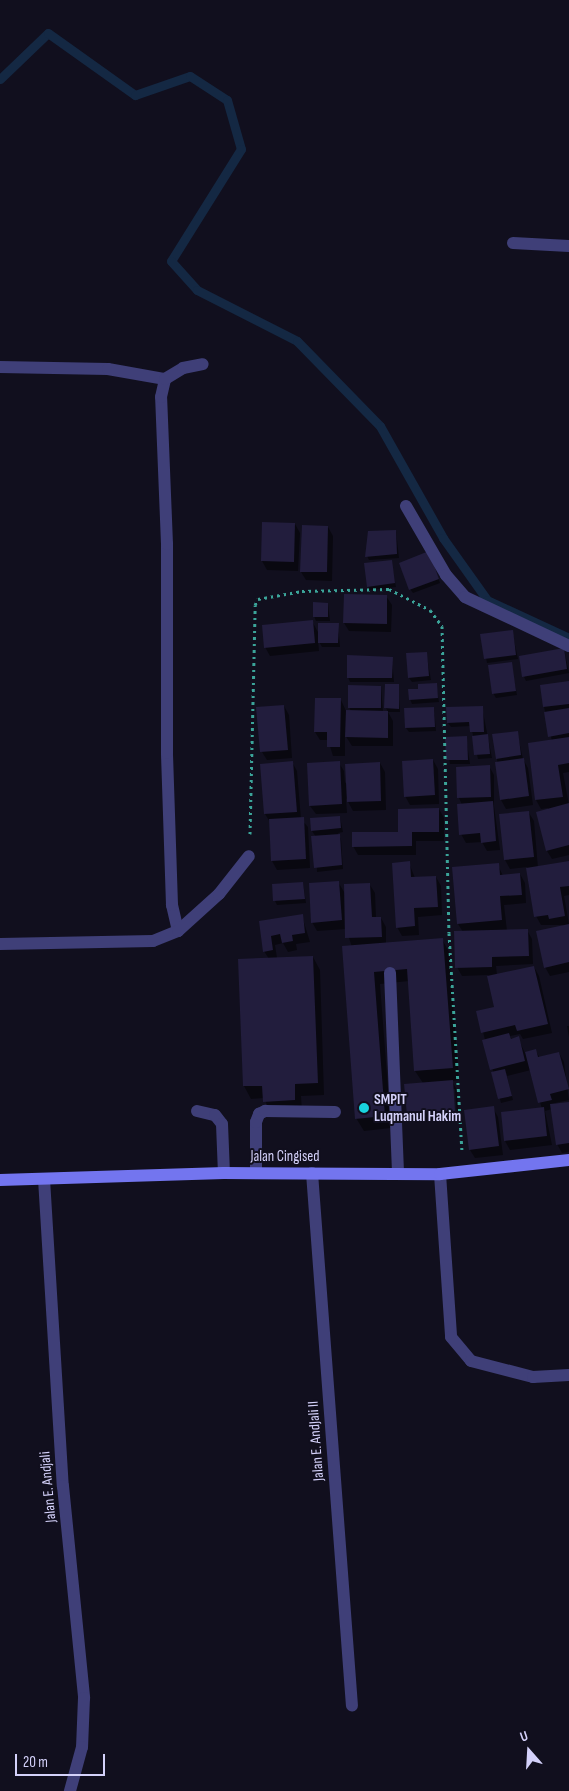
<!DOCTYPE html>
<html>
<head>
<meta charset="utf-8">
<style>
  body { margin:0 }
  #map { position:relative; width:569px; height:1791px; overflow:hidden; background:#110f1e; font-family:"Sofia Sans Condensed",sans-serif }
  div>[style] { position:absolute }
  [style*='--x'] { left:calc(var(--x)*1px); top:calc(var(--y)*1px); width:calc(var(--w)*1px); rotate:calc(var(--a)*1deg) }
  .shadow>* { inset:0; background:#0007 }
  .stream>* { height:9px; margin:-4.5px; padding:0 4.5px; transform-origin:4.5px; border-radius:4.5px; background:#142843 }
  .building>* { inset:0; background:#221d3d }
  .path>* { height:3px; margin-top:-1.5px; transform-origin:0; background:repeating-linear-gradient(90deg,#3ba499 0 2.5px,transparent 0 6.5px) }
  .service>* { height:12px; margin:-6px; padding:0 6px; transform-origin:6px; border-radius:6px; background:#3f3f78 }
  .minor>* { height:12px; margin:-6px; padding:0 6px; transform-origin:6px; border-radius:6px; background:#3f3f78 }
  .secondary>* { height:12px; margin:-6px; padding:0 6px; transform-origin:6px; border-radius:6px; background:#7375ef }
  .dots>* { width:14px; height:14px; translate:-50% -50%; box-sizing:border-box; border:2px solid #110f1e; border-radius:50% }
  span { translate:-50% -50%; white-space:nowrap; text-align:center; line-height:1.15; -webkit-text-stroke:4px #110f1e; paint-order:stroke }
  .poi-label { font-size:15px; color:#d4d1fa; font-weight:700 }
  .left { translate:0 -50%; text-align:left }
  .street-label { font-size:15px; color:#d4d1fa }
  .north { position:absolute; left:504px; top:1726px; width:50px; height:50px; -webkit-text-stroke:4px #110f1e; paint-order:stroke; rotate:341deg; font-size:14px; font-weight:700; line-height:20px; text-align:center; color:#d4d1fa }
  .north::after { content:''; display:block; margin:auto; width:18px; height:22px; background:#d4d1fa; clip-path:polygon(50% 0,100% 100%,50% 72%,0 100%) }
  .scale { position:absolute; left:15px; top:1754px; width:90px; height:22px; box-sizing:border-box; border:2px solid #d4d1fa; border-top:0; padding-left:6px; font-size:15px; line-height:18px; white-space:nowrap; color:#d4d1fa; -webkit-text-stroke:4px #110f1e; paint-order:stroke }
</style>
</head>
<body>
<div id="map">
  <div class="shadow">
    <div style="clip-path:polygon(295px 524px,300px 533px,298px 571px,267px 570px,262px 561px)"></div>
    <div style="clip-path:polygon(328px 527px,333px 536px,332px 581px,306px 580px,301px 572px)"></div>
    <div style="clip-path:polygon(396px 531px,399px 558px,369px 560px,367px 556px)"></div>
    <div style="clip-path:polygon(431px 557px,440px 583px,413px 593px,410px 589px)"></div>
    <div style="clip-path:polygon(391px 561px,396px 587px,370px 590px,368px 586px)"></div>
    <div style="clip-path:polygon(386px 596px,392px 605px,391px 632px,349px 631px,344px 623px)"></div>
    <div style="clip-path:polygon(328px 604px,330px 621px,316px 621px,314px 616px)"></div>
    <div style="clip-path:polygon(312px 621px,319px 634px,338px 624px,340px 647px,322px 647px,318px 640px,319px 651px,270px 656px,265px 647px)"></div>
    <div style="clip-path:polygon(512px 631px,518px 659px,487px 663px,482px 635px)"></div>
    <div style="clip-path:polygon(564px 649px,569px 673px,526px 681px,524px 677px)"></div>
    <div style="clip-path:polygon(426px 653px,431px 680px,412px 682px,409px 678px)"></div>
    <div style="clip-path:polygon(392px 658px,394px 682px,350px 682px,348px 677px)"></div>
    <div style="clip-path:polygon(511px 663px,517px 695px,496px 698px,493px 693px)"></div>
    <div style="clip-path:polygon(569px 682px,569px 772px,563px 773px,569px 805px,569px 855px,552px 859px,547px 851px,548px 808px,541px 809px,536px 800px,529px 744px,552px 741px,544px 707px)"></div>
    <div style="clip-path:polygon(436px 685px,439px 702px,412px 704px,410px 699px)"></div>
    <div style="clip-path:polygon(398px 686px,400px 712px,388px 712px,393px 721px,393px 746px,352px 746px,345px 735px,345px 756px,333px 756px,328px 740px,320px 740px,315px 732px,341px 700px,346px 711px,351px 711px,349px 707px,381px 687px,383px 712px,388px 712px,386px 708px)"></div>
    <div style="clip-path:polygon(284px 706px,289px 715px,292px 758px,267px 760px,262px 752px)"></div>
    <div style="clip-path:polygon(482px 707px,492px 758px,478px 759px,471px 726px,451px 727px,448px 723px)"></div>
    <div style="clip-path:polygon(434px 708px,436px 731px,409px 732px,406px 728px)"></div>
    <div style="clip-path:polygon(517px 732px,523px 759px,528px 768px,533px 805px,506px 809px,501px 800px,497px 759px)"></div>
    <div style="clip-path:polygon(466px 737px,470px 764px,450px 764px,446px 738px)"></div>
    <div style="clip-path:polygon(433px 760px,438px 769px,439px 804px,410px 805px,405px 796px)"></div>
    <div style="clip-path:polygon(292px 762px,297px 771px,301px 819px,308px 827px,310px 868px,277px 870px,272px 861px,270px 822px,265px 814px)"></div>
    <div style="clip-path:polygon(339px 763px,344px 771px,345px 783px,380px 763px,385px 772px,386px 810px,353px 811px,346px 798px,347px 813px,316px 814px,310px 806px)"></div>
    <div style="clip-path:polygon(489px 766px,494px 775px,494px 806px,500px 850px,487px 851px,482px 842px,466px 843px,461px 834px,462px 805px,459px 798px,457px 768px)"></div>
    <div style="clip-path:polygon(439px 809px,444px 818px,444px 841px,416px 841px,416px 855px,358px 855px,353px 846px,399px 833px)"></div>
    <div style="clip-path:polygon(529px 813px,534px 821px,538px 868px,569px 862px,569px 895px,564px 896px,569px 924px,569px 972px,550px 976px,545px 967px,563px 925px,541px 925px,536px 916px,527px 867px,510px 869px,505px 860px,501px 815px)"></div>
    <div style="clip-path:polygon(340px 817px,343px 832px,338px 833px,341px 839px,343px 869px,317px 872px,316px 837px,312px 831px)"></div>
    <div style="clip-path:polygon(409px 863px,415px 878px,436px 877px,441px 886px,442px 915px,418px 917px,419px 935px,402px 936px,397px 927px)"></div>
    <div style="clip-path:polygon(498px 865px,503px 876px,520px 874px,525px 883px,526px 903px,504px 905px,507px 931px,527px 930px,532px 939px,533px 964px,496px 966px,497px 975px,534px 967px,539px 976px,552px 1033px,523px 1039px,520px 1034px,510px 1036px,512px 1040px,518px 1038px,525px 1053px,535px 1050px,540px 1058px,559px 1053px,564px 1062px,569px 1100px,555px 1103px,569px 1103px,569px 1152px,562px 1153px,557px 1144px,552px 1109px,545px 1111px,552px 1145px,510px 1150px,505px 1141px,542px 1109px,531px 1070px,507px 1076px,513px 1100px,501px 1103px,478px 1012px,495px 1008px,488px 975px,462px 976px,457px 967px,463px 932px,458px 924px)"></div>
    <div style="clip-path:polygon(evenodd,338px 882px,346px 895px,370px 885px,375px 893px,376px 918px,381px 918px,386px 927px,386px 944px,442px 939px,449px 952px,459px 1080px,452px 1081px,457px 1090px,459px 1119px,413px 1123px,408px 1114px,423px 1083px,415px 1071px,409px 981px,380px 984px,391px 1128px,364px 1131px,356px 1118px,352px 947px,346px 929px,317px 931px,312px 922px,338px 882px,452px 1089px,455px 1089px,457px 1117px,454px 1117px,452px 1089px)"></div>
    <div style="clip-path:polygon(303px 883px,306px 903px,277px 905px,275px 901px)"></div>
    <div style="clip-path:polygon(302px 916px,310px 942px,296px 944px,297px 950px,288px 952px,283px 943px,275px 945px,277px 958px,313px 957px,320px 970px,324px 1095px,301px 1096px,302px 1112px,271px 1114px,264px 1098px,251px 1099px,244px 1086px,240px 960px,269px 959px,264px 951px,260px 922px)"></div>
    <div style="clip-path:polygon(567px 1026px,569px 1026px,569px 1037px)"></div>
    <div style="clip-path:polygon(493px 1108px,498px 1117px,503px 1155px,475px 1158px,470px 1150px)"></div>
  </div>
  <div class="stream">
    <div style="--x:0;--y:79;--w:66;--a:-43.8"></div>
    <div style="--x:48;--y:33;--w:107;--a:35.5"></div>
    <div style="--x:135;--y:95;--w:58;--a:-19.1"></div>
    <div style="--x:190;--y:76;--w:44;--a:33"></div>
    <div style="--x:227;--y:100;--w:51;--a:74.1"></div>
    <div style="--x:241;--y:149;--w:132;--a:122"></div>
    <div style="--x:171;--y:261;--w:39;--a:48"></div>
    <div style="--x:197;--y:290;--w:112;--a:27"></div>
    <div style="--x:297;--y:341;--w:119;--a:45.7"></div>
    <div style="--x:380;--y:426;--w:129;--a:60.6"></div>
    <div style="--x:443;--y:538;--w:76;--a:54.6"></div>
    <div style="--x:487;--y:600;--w:90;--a:24.9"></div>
  </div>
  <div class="building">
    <div style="clip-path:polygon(262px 522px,295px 523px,294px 562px,261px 561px)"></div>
    <div style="clip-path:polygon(302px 525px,328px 526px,327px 572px,300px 572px)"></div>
    <div style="clip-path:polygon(396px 530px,397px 554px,365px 557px,368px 531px)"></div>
    <div style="clip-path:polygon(429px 551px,439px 579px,409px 590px,399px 563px)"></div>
    <div style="clip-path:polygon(392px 560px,395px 583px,367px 587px,364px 563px)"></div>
    <div style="clip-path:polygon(344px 594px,387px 595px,387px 624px,343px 623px)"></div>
    <div style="clip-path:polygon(313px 602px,328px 603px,328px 617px,313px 617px)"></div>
    <div style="clip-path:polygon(313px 620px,315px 643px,264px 648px,262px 625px)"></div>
    <div style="clip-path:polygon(318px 623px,339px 623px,338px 643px,318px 643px)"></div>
    <div style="clip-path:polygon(513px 630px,516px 655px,484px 659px,480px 634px)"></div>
    <div style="clip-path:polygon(564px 648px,567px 669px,522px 677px,519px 656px)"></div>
    <div style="clip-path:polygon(427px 652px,429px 676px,408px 678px,406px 653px)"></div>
    <div style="clip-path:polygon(347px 655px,393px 657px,392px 678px,347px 678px)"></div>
    <div style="clip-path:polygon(512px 662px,516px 691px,492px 694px,488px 665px)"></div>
    <div style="clip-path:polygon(569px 681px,569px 704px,543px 707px,540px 685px)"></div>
    <div style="clip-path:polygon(437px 683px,438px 698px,409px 700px,408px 689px,418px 689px,418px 684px)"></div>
    <div style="clip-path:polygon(385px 684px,399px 684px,399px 709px,384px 708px)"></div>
    <div style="clip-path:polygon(348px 685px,381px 686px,381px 708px,348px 708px)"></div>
    <div style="clip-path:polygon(315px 698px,341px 698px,340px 747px,327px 747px,327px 732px,314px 732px)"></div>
    <div style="clip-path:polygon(284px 705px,288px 750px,260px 752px,256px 707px)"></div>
    <div style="clip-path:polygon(483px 706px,484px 732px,470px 732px,469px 722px,447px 723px,446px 707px)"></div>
    <div style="clip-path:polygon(434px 707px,435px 727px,405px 728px,404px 708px)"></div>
    <div style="clip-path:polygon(569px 708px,569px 733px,548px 737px,544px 712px)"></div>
    <div style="clip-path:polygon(346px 710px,388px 711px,388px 738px,345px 737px)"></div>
    <div style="clip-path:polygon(518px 731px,521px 755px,496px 759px,492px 734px)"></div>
    <div style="clip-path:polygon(488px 734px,490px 754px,474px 755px,472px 736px)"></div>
    <div style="clip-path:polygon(467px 736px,468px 760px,446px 760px,445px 737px)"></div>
    <div style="clip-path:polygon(569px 737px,569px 763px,558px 765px,563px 797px,535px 800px,528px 743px)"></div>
    <div style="clip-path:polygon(524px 758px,529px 796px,500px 800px,495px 762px)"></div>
    <div style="clip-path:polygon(433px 759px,435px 795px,404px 797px,402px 761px)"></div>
    <div style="clip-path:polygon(293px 761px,297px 812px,264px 814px,260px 764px)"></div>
    <div style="clip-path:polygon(340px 761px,342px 804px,309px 806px,307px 763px)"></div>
    <div style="clip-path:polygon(380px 762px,381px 801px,347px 802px,345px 764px)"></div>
    <div style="clip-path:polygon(490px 765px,491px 797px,457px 798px,456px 767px)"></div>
    <div style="clip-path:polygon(493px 801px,496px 841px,481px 843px,480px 833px,459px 835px,457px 804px)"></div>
    <div style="clip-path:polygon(569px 803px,569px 845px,546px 851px,536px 812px)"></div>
    <div style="clip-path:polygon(439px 808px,439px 832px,412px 832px,412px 846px,352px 847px,352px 832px,398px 832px,398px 809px)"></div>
    <div style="clip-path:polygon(529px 811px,534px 857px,504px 860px,499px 814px)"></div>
    <div style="clip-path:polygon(340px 816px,341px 828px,311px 831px,310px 818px)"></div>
    <div style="clip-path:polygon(304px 817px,306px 859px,271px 861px,269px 819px)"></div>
    <div style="clip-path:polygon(340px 834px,342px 865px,314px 868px,311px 836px)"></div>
    <div style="clip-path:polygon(410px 861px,411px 877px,436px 876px,438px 907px,414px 908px,415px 926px,396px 928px,392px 863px)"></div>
    <div style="clip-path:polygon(569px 861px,569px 886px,560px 887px,565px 916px,549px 919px,548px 915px,534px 917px,526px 868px)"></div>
    <div style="clip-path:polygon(499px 863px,500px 875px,520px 873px,522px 895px,500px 896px,502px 920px,457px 924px,452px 867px)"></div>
    <div style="clip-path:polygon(339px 881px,342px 920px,311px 923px,309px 883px)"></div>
    <div style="clip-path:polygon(303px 882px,305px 899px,273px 901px,272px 884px)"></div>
    <div style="clip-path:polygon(370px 883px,372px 917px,381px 917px,382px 937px,345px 938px,344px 884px)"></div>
    <div style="clip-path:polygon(303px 914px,305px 933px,292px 935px,293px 941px,282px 943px,280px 934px,271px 936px,273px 950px,263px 952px,259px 921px)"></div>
    <div style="clip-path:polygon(569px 924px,569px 962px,544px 968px,536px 931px)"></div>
    <div style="clip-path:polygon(528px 929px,529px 956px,492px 957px,492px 967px,455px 968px,454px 931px)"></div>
    <div style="clip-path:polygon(443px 938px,453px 1068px,414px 1071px,407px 969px,374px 972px,385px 1116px,355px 1119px,342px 946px)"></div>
    <div style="clip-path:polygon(313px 956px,318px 1083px,295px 1084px,295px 1100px,263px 1102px,262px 1086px,243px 1086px,238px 959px)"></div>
    <div style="clip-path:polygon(534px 966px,548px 1024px,517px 1031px,515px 1025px,481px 1033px,476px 1011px,494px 1007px,487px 976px)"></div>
    <div style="clip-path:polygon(509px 1033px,511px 1039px,519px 1036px,525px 1061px,490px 1070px,482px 1040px)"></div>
    <div style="clip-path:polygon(536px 1049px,538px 1057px,559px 1052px,569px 1089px,550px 1094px,552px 1100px,538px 1103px,525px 1052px)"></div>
    <div style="clip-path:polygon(505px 1069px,512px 1096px,498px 1099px,491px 1072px)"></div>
    <div style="clip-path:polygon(453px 1080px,455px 1111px,407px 1115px,404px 1084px)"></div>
    <div style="clip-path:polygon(569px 1102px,569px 1143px,556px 1145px,550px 1104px)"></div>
    <div style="clip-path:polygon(494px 1106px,499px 1146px,469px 1150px,464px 1110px)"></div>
    <div style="clip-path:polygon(544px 1107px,547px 1136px,504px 1141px,501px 1112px)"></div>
  </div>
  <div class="path">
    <div style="--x:250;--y:834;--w:229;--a:-88.7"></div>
    <div style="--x:255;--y:605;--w:7;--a:-63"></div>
    <div style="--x:258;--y:599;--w:45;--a:-10.3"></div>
    <div style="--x:302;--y:591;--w:87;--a:-1.3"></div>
    <div style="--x:389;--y:589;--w:46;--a:27.1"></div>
    <div style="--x:430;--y:610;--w:20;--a:53"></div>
    <div style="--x:442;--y:626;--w:307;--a:88.7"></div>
    <div style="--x:449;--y:933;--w:217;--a:86.6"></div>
  </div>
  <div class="service">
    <div style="--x:390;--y:973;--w:201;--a:87.7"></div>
    <div style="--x:197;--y:1111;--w:18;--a:13"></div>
    <div style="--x:215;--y:1115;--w:11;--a:52"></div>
    <div style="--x:222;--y:1124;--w:49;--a:87.7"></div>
    <div style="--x:256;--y:1173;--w:51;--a:-90"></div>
    <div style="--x:256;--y:1122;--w:9;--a:-69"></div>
    <div style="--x:259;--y:1114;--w:7;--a:-27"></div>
    <div style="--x:265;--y:1111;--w:70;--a:0.8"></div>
    <div style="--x:440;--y:1174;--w:163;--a:86.1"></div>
    <div style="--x:451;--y:1337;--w:31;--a:50"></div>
    <div style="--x:471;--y:1361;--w:64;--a:14.5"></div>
    <div style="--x:533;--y:1377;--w:36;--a:-3"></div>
  </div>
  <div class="minor">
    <div style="--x:513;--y:243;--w:56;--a:3.1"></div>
    <div style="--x:0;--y:367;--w:108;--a:1.1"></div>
    <div style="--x:108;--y:369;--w:58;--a:10"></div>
    <div style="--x:406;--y:506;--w:80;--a:59.9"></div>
    <div style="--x:446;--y:575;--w:29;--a:49"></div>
    <div style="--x:465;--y:597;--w:115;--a:25.2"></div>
    <div style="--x:178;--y:931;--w:27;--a:-103"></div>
    <div style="--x:172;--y:905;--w:152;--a:-91.9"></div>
    <div style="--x:167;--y:753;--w:209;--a:-90"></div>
    <div style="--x:167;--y:544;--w:147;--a:-92.3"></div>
    <div style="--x:161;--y:397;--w:18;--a:-77"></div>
    <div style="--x:165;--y:379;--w:21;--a:-31"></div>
    <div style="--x:183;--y:368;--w:20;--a:-11"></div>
    <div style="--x:0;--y:944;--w:153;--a:-1.1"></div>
    <div style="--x:153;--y:941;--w:27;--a:-22"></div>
    <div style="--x:178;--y:931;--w:55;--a:-42.1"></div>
    <div style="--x:219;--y:894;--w:48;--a:-51.7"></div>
    <div style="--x:312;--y:1173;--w:534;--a:85.71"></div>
    <div style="--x:44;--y:1179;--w:308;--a:86.5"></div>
    <div style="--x:63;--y:1486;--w:213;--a:84.3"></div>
    <div style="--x:84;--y:1698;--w:49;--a:92.3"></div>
    <div style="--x:82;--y:1747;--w:46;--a:105.3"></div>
  </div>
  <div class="secondary">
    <div style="--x:0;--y:1180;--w:224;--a:-1.8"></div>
    <div style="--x:224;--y:1173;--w:216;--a:0.3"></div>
    <div style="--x:440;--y:1174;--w:130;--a:-6.2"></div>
  </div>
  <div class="dots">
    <div style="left:364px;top:1108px;background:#19d3de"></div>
  </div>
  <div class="poi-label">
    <span class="left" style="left:374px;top:1108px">SMPIT<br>Luqmanul Hakim</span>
  </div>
  <div class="street-label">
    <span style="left:285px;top:1157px">Jalan Cingised</span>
    <span style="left:316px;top:1441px;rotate:-94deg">Jalan E. AndJali II</span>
    <span style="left:48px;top:1487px;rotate:-95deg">Jalan E. Andjali</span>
  </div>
  <div class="north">U</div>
  <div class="scale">20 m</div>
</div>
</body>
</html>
